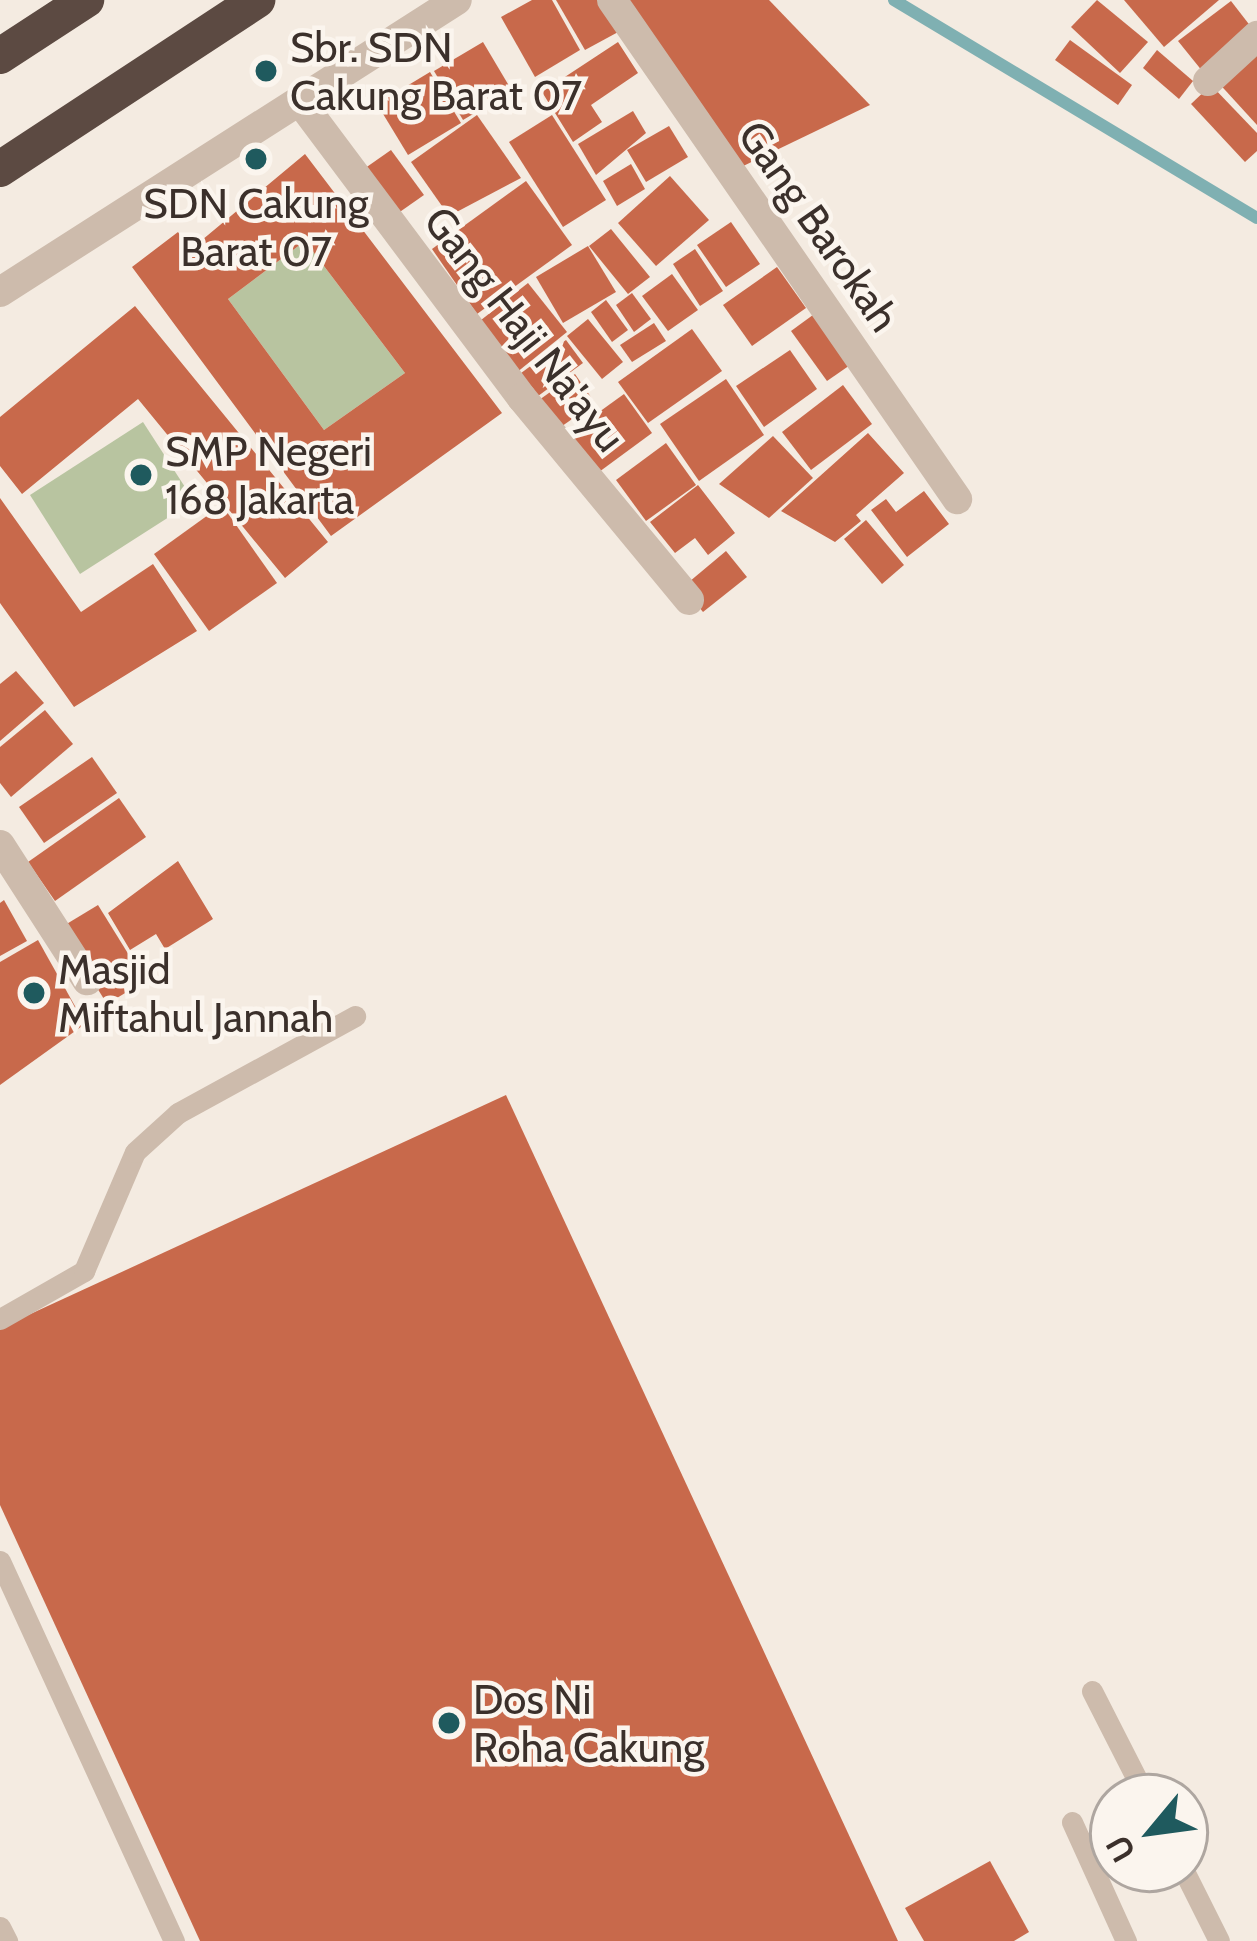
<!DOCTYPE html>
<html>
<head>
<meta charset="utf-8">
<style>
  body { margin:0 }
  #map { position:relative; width:1257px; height:1941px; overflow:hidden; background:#f4ebe1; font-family:Cabin,sans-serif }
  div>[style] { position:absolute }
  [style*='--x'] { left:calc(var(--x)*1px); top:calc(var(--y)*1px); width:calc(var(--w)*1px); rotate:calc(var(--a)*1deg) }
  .green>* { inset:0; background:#b8c4a0 }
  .stream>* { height:12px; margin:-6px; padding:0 6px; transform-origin:6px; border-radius:6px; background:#7fb0b2 }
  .building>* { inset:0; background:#c8694b }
  .service>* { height:21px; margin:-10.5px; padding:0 10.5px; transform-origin:10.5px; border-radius:10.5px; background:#cdbbac }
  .minor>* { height:30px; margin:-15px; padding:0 15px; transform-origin:15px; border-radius:15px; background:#cdbbac }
  .tertiary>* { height:30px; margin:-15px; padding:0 15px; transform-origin:15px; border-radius:15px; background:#cdbbac }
  .motorway>* { height:36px; margin:-18px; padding:0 18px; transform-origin:18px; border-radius:18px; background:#5c4a42 }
  .dots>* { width:33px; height:33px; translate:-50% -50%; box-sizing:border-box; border:6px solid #fbf5ee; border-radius:50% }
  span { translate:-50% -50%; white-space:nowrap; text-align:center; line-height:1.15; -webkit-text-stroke:9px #fbf5ee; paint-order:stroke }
  .poi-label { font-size:42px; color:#3b302b }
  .left { translate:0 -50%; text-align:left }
  .street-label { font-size:42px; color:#3b302b }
  .north { position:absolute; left:1089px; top:1773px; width:120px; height:120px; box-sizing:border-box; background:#fbf5ee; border:3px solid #aea6a0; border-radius:50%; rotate:241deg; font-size:33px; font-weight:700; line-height:48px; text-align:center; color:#3b302b }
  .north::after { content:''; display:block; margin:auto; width:42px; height:54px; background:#1f5a5e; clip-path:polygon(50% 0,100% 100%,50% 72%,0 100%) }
</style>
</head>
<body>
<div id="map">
  <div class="green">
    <div style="clip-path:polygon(305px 241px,405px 373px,324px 430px,228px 299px)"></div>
    <div style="clip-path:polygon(143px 422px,194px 501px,80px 574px,30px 495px)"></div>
  </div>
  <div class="stream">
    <div style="--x:894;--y:0;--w:423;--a:31"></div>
  </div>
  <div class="building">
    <div style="clip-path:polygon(532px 0,552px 0,580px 50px,535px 77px,501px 17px)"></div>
    <div style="clip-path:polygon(556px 0,602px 0,620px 31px,585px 50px)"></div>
    <div style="clip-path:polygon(627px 0,769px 0,870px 105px,737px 169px)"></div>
    <div style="clip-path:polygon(1097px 0,1148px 42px,1120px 73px,1071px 27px)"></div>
    <div style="clip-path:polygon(1124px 0,1219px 0,1164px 47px)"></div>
    <div style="clip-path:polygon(1231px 1px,1255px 32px,1203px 72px,1178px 41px)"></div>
    <div style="clip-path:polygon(1070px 40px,1132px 85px,1118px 105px,1055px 60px)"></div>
    <div style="clip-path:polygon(483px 42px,512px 91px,463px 120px,434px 71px)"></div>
    <div style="clip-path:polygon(618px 42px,638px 73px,591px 105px,602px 122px,573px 142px,542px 92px)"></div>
    <div style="clip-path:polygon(1257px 47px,1257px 125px,1215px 79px)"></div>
    <div style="clip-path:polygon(1157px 50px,1193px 81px,1179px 99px,1143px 68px)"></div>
    <div style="clip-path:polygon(430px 72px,461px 123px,408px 155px,377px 104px)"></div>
    <div style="clip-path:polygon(1211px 85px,1257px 133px,1257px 151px,1245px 162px,1191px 104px)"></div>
    <div style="clip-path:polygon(633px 111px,646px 133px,596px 175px,578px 144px)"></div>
    <div style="clip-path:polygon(477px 115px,521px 178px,449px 216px,411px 162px)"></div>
    <div style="clip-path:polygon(552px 115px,606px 200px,563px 227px,509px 142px)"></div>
    <div style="clip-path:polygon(669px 126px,688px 157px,646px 182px,627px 150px)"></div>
    <div style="clip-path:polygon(391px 150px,424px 195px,394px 216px,361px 171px)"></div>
    <div style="clip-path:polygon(evenodd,305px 154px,502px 413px,331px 536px,132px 267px,178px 232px,190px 250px,305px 154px,305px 241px,405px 373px,324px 430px,228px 299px,305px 241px)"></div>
    <div style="clip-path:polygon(631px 164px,645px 189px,617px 206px,603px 181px)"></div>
    <div style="clip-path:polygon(670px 176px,709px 220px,656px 266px,618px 223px)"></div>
    <div style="clip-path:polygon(526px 181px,572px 245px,477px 314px,432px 249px)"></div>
    <div style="clip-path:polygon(731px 222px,760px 264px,726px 287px,697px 245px)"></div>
    <div style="clip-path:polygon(611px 229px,650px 277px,628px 294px,589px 246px)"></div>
    <div style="clip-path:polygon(588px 246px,616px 292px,563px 323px,536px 277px)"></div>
    <div style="clip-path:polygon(695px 249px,723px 291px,700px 306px,673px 264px)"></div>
    <div style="clip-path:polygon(777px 267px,806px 308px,752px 346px,723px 305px)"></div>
    <div style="clip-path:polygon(672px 274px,698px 310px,668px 331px,642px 296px)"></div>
    <div style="clip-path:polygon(528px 283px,567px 332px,516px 373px,476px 324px)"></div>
    <div style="clip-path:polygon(632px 293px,651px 319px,634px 332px,616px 305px)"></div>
    <div style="clip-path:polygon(606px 300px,628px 330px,612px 342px,591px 312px)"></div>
    <div style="clip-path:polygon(135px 306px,328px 542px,285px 578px,138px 399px,22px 494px,0 466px,0 417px)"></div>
    <div style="clip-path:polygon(817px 312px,853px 363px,827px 381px,791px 331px)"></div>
    <div style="clip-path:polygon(588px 319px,623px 362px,602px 379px,567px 336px)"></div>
    <div style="clip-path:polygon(654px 323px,666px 341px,632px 362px,620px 345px)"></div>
    <div style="clip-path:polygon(692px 329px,722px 371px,648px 423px,618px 382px)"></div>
    <div style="clip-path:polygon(566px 340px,583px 363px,534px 399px,517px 376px)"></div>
    <div style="clip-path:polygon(790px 350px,817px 389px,764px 427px,736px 386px)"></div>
    <div style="clip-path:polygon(575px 374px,595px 403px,555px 431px,535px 403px)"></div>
    <div style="clip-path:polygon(726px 379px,764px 435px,699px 481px,660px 424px)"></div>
    <div style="clip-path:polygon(843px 385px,872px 424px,811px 470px,782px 432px)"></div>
    <div style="clip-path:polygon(624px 394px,652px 433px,599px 472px,570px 433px)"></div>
    <div style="clip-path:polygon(868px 433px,904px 473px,856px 515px,861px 521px,835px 542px,781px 511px)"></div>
    <div style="clip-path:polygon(773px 436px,813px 478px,769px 518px,719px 484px)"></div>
    <div style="clip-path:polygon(666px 443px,696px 485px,646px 521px,616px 480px)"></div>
    <div style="clip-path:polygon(698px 485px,735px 533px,708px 555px,695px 538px,675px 553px,650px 522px)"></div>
    <div style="clip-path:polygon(924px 491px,949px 524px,907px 557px,871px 510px,886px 499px,896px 512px)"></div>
    <div style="clip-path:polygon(0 498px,81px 612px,153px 564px,197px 631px,74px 707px,0 603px)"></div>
    <div style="clip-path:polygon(222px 505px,277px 583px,209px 631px,154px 554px)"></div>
    <div style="clip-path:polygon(866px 520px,904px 565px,882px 584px,844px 539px)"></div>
    <div style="clip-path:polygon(726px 551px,747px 577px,703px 612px,683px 587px)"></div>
    <div style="clip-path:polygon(16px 671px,44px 703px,0 741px,0 684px)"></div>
    <div style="clip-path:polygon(45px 710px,73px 744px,11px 797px,0 783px,0 747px)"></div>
    <div style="clip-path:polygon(92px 757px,117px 793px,44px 843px,19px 807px)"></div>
    <div style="clip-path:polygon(119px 798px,146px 837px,55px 901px,28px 862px)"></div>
    <div style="clip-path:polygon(178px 861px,213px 919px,165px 949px,156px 934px,130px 950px,108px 913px)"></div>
    <div style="clip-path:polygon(4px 900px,27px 941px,0 956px,0 903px)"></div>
    <div style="clip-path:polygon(98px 905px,145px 981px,107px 1004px,60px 928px)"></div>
    <div style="clip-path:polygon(38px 940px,85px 1024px,0 1085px,0 962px)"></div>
    <div style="clip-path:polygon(506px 1095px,898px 1941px,200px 1941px,0 1505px,0 1328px)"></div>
    <div style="clip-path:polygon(990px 1861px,1029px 1932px,1014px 1941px,924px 1941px,905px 1908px)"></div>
  </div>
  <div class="service">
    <div style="--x:0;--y:1319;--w:97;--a:-29.7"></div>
    <div style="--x:84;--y:1271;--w:129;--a:-66.8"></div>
    <div style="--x:135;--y:1152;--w:58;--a:-42.2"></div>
    <div style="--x:178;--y:1113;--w:202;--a:-28.7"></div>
    <div style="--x:0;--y:1561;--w:418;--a:65.4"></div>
    <div style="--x:1092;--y:1691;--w:119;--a:63"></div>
    <div style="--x:1072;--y:1822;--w:131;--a:65.6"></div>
    <div style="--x:1183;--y:1869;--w:80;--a:63.4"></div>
    <div style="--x:0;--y:1927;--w:16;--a:63"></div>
  </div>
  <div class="minor">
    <div style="--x:612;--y:0;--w:607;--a:55.34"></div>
    <div style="--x:1208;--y:81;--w:67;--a:-42.6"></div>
    <div style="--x:302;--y:104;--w:367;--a:53.2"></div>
    <div style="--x:522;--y:398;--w:262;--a:50.4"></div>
    <div style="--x:0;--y:845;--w:161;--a:57.2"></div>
  </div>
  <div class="tertiary">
    <div style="--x:0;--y:292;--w:542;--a:-32.58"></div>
  </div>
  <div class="motorway">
    <div style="--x:0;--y:56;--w:103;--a:-33.1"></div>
    <div style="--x:0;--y:169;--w:308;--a:-33.3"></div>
  </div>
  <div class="dots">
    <div style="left:266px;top:71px;background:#1f5a5e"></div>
    <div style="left:256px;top:159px;background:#1f5a5e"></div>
    <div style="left:141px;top:475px;background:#1f5a5e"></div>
    <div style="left:34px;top:993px;background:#1f5a5e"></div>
    <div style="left:449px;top:1723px;background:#1f5a5e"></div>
  </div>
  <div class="poi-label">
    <span class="left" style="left:290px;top:71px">Sbr. SDN<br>Cakung Barat 07</span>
    <span style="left:256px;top:227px">SDN Cakung<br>Barat 07</span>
    <span class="left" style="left:165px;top:475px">SMP Negeri<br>168 Jakarta</span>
    <span class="left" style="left:58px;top:993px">Masjid<br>Miftahul Jannah</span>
    <span class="left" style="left:473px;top:1723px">Dos Ni<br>Roha Cakung</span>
  </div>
  <div class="street-label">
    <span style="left:819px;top:226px;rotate:55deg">Gang Barokah</span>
    <span style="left:525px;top:329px;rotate:52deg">Gang Haji Na'ayu</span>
  </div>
  <div class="north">U</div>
</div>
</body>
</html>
